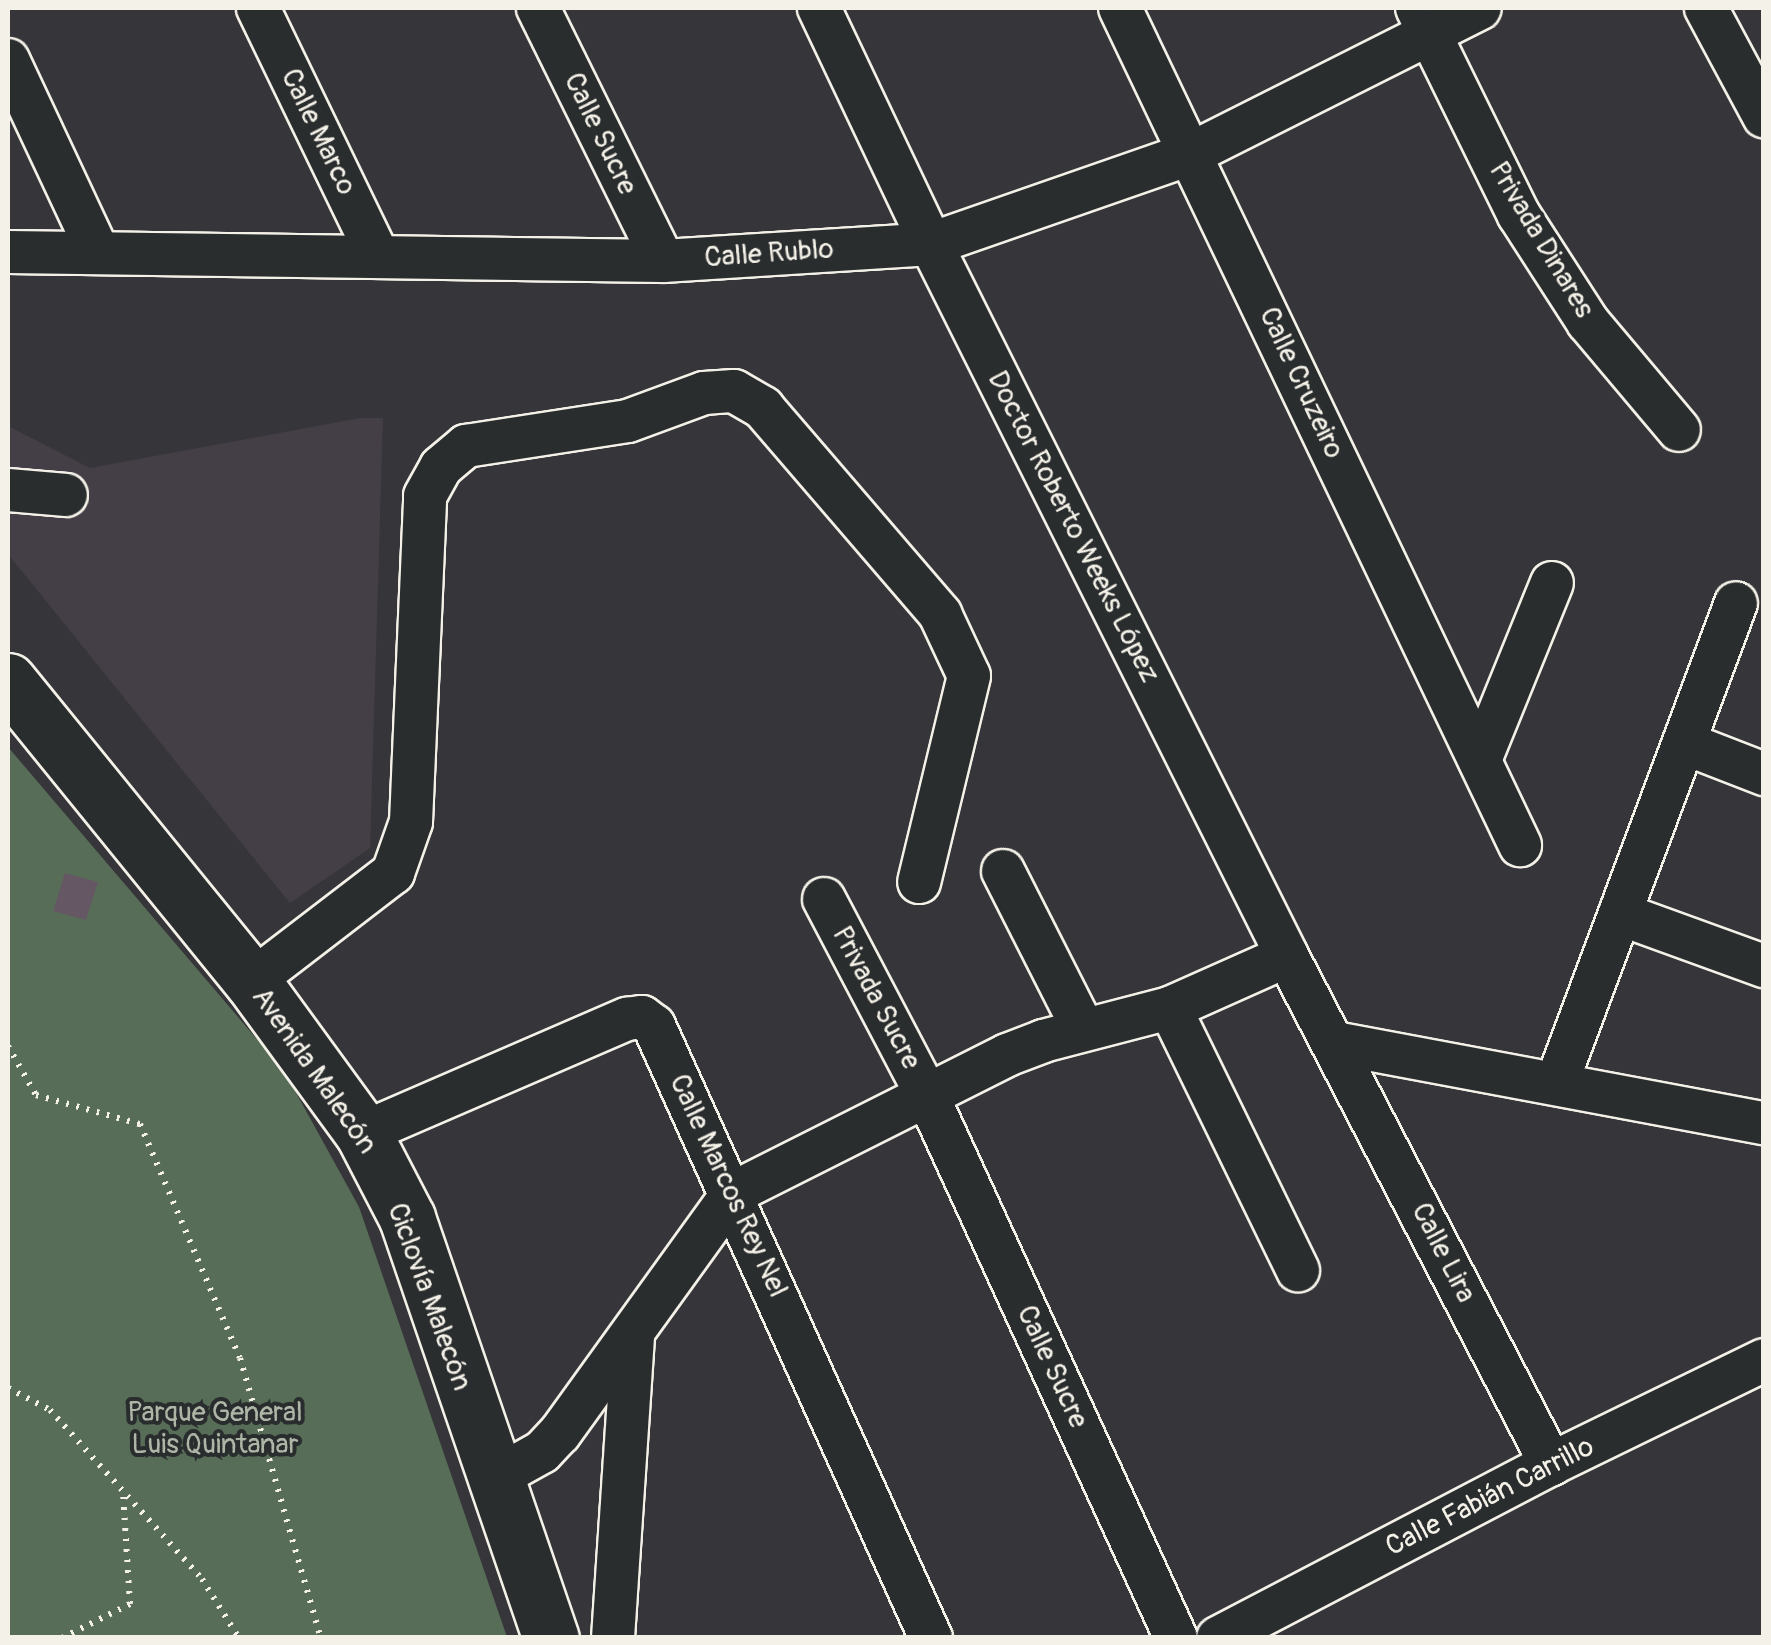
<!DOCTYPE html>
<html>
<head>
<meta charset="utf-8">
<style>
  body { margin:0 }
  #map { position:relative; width:1771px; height:1645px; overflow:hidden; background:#363539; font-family:Pangolin,sans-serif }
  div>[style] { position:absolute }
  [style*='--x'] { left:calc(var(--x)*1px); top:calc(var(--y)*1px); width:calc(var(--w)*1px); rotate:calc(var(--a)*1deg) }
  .built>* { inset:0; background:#443f46 }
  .green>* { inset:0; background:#586d58 }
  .building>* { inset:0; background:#655764 }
  .path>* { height:6px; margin-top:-3px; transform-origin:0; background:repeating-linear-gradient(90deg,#f4f1e8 0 2.5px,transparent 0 10.5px) }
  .roads { filter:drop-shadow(2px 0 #f4f1e8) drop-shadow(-2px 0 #f4f1e8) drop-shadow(0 2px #f4f1e8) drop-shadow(0 -2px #f4f1e8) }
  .minor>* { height:42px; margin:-21px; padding:0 21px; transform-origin:21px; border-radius:21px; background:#2a2d2e }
  .major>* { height:55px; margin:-27.5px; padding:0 27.5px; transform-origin:27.5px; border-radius:27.5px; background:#2a2d2e }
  span { translate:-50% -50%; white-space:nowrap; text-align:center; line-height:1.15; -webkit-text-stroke:8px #2a2d2e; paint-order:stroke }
  .street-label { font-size:28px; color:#f4f1e8 }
  .park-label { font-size:28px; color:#aeb6a7 }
  .frame { position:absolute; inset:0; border:10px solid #f4f1e8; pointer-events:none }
</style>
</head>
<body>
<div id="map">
  <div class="built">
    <div style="clip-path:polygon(360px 418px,383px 418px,370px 848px,290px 903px,8px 554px,8px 426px,90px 468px)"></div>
  </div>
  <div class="green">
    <div style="clip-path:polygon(8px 747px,284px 1071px,359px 1207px,507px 1637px,8px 1637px)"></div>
  </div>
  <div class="building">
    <div style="clip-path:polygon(65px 873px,98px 882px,86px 920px,53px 911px)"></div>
  </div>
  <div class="path">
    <div style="--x:8;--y:1046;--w:56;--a:60.3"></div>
    <div style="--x:36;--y:1095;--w:108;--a:15.6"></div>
    <div style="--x:140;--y:1124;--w:254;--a:66.9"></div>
    <div style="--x:240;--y:1358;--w:291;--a:73.9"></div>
    <div style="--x:8;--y:1388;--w:47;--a:27.6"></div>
    <div style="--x:50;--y:1410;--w:227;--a:48"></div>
    <div style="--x:202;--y:1579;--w:70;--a:57.9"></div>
    <div style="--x:62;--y:1638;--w:76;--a:-26.6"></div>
    <div style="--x:130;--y:1604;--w:111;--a:-93.6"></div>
  </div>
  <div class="roads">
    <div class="minor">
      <div style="--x:258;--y:8;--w:276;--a:64.2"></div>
      <div style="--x:538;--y:8;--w:282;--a:63.7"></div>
      <div style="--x:819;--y:8;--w:261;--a:64.6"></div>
      <div style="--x:931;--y:244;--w:796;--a:63.43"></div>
      <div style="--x:1287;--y:956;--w:573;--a:62.54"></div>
      <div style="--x:1120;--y:8;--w:928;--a:64.46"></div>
      <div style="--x:1417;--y:8;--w:231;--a:63.8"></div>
      <div style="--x:1519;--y:215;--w:127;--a:57.2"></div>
      <div style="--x:1588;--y:322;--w:141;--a:49.9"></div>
      <div style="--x:1706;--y:8;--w:123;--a:61.8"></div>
      <div style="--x:8;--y:60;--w:210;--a:64.9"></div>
      <div style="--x:8;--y:252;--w:655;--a:0.79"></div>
      <div style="--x:663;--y:261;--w:269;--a:-3.6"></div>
      <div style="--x:931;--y:244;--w:276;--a:-19.2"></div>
      <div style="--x:1192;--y:153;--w:322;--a:-26.7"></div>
      <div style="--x:8;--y:490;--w:58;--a:4.9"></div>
      <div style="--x:1684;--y:743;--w:86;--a:21.2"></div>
      <div style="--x:1480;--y:760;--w:191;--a:-67.9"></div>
      <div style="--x:1003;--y:871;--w:177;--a:63.1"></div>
      <div style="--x:824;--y:899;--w:224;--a:62.3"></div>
      <div style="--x:928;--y:1097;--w:595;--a:65.37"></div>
      <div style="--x:1620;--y:914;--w:153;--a:19.9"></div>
      <div style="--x:252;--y:981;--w:178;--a:-37.5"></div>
      <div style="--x:393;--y:873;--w:54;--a:-70.6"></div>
      <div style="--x:411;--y:822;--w:326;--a:-87.5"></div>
      <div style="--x:425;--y:496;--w:33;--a:-61"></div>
      <div style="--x:441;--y:467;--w:33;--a:-40"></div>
      <div style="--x:466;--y:446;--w:164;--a:-8.8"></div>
      <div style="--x:628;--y:421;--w:81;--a:-20.2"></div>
      <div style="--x:704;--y:393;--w:30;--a:-4"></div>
      <div style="--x:734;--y:391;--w:34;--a:30"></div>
      <div style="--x:763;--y:408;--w:272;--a:49.3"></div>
      <div style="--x:940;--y:614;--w:68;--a:64.9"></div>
      <div style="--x:969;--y:676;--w:212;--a:103.6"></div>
      <div style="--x:1170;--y:1008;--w:292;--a:64"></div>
      <div style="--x:1335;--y:1043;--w:436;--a:10.6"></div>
      <div style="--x:1557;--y:1082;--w:511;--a:-69.51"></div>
      <div style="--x:363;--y:1133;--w:288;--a:-23.4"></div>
      <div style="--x:627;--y:1019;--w:15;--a:-8"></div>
      <div style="--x:642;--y:1017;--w:15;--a:37"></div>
      <div style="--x:654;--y:1026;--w:672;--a:65.65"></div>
      <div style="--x:497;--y:1477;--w:51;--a:-29.1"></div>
      <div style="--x:542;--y:1452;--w:26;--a:-47"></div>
      <div style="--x:560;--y:1433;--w:296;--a:-54.2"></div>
      <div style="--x:733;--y:1193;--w:307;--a:-26.7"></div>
      <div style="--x:1007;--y:1055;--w:39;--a:-21"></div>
      <div style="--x:1043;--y:1041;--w:131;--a:-14.6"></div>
      <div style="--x:1170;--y:1008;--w:128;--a:-24"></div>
      <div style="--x:613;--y:1638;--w:302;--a:-86.2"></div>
      <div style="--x:1218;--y:1638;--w:376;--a:-27.6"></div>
      <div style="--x:1551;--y:1464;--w:237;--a:-26"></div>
    </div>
    <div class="major">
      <div style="--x:8;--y:681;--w:387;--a:50.9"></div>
      <div style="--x:252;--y:981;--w:188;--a:53.9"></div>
      <div style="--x:363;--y:1133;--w:96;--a:62.6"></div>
      <div style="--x:407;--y:1218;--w:444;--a:71.1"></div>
    </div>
  </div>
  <div class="street-label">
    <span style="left:318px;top:132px;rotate:64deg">Calle Marco</span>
    <span style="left:600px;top:134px;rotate:64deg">Calle Sucre</span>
    <span style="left:1541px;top:240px;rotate:59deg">Privada Dinares</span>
    <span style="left:769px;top:254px;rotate:-4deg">Calle Rublo</span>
    <span style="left:1301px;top:383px;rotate:65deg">Calle Cruzeiro</span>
    <span style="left:1073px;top:527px;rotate:63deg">Doctor Roberto Weeks López</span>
    <span style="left:876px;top:998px;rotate:62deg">Privada Sucre</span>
    <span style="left:314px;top:1071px;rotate:55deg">Avenida Malecón</span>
    <span style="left:728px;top:1186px;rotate:65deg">Calle Marcos Rey Nel</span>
    <span style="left:1443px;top:1253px;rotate:63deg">Calle Lira</span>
    <span style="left:429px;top:1297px;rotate:70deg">Ciclovía Malecón</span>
    <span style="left:1052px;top:1367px;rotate:65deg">Calle Sucre</span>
    <span style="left:1490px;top:1497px;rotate:-27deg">Calle Fabián Carrillo</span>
  </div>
  <div class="park-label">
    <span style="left:215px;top:1429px">Parque General<br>Luis Quintanar</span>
  </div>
  <div class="frame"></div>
</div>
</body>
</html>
